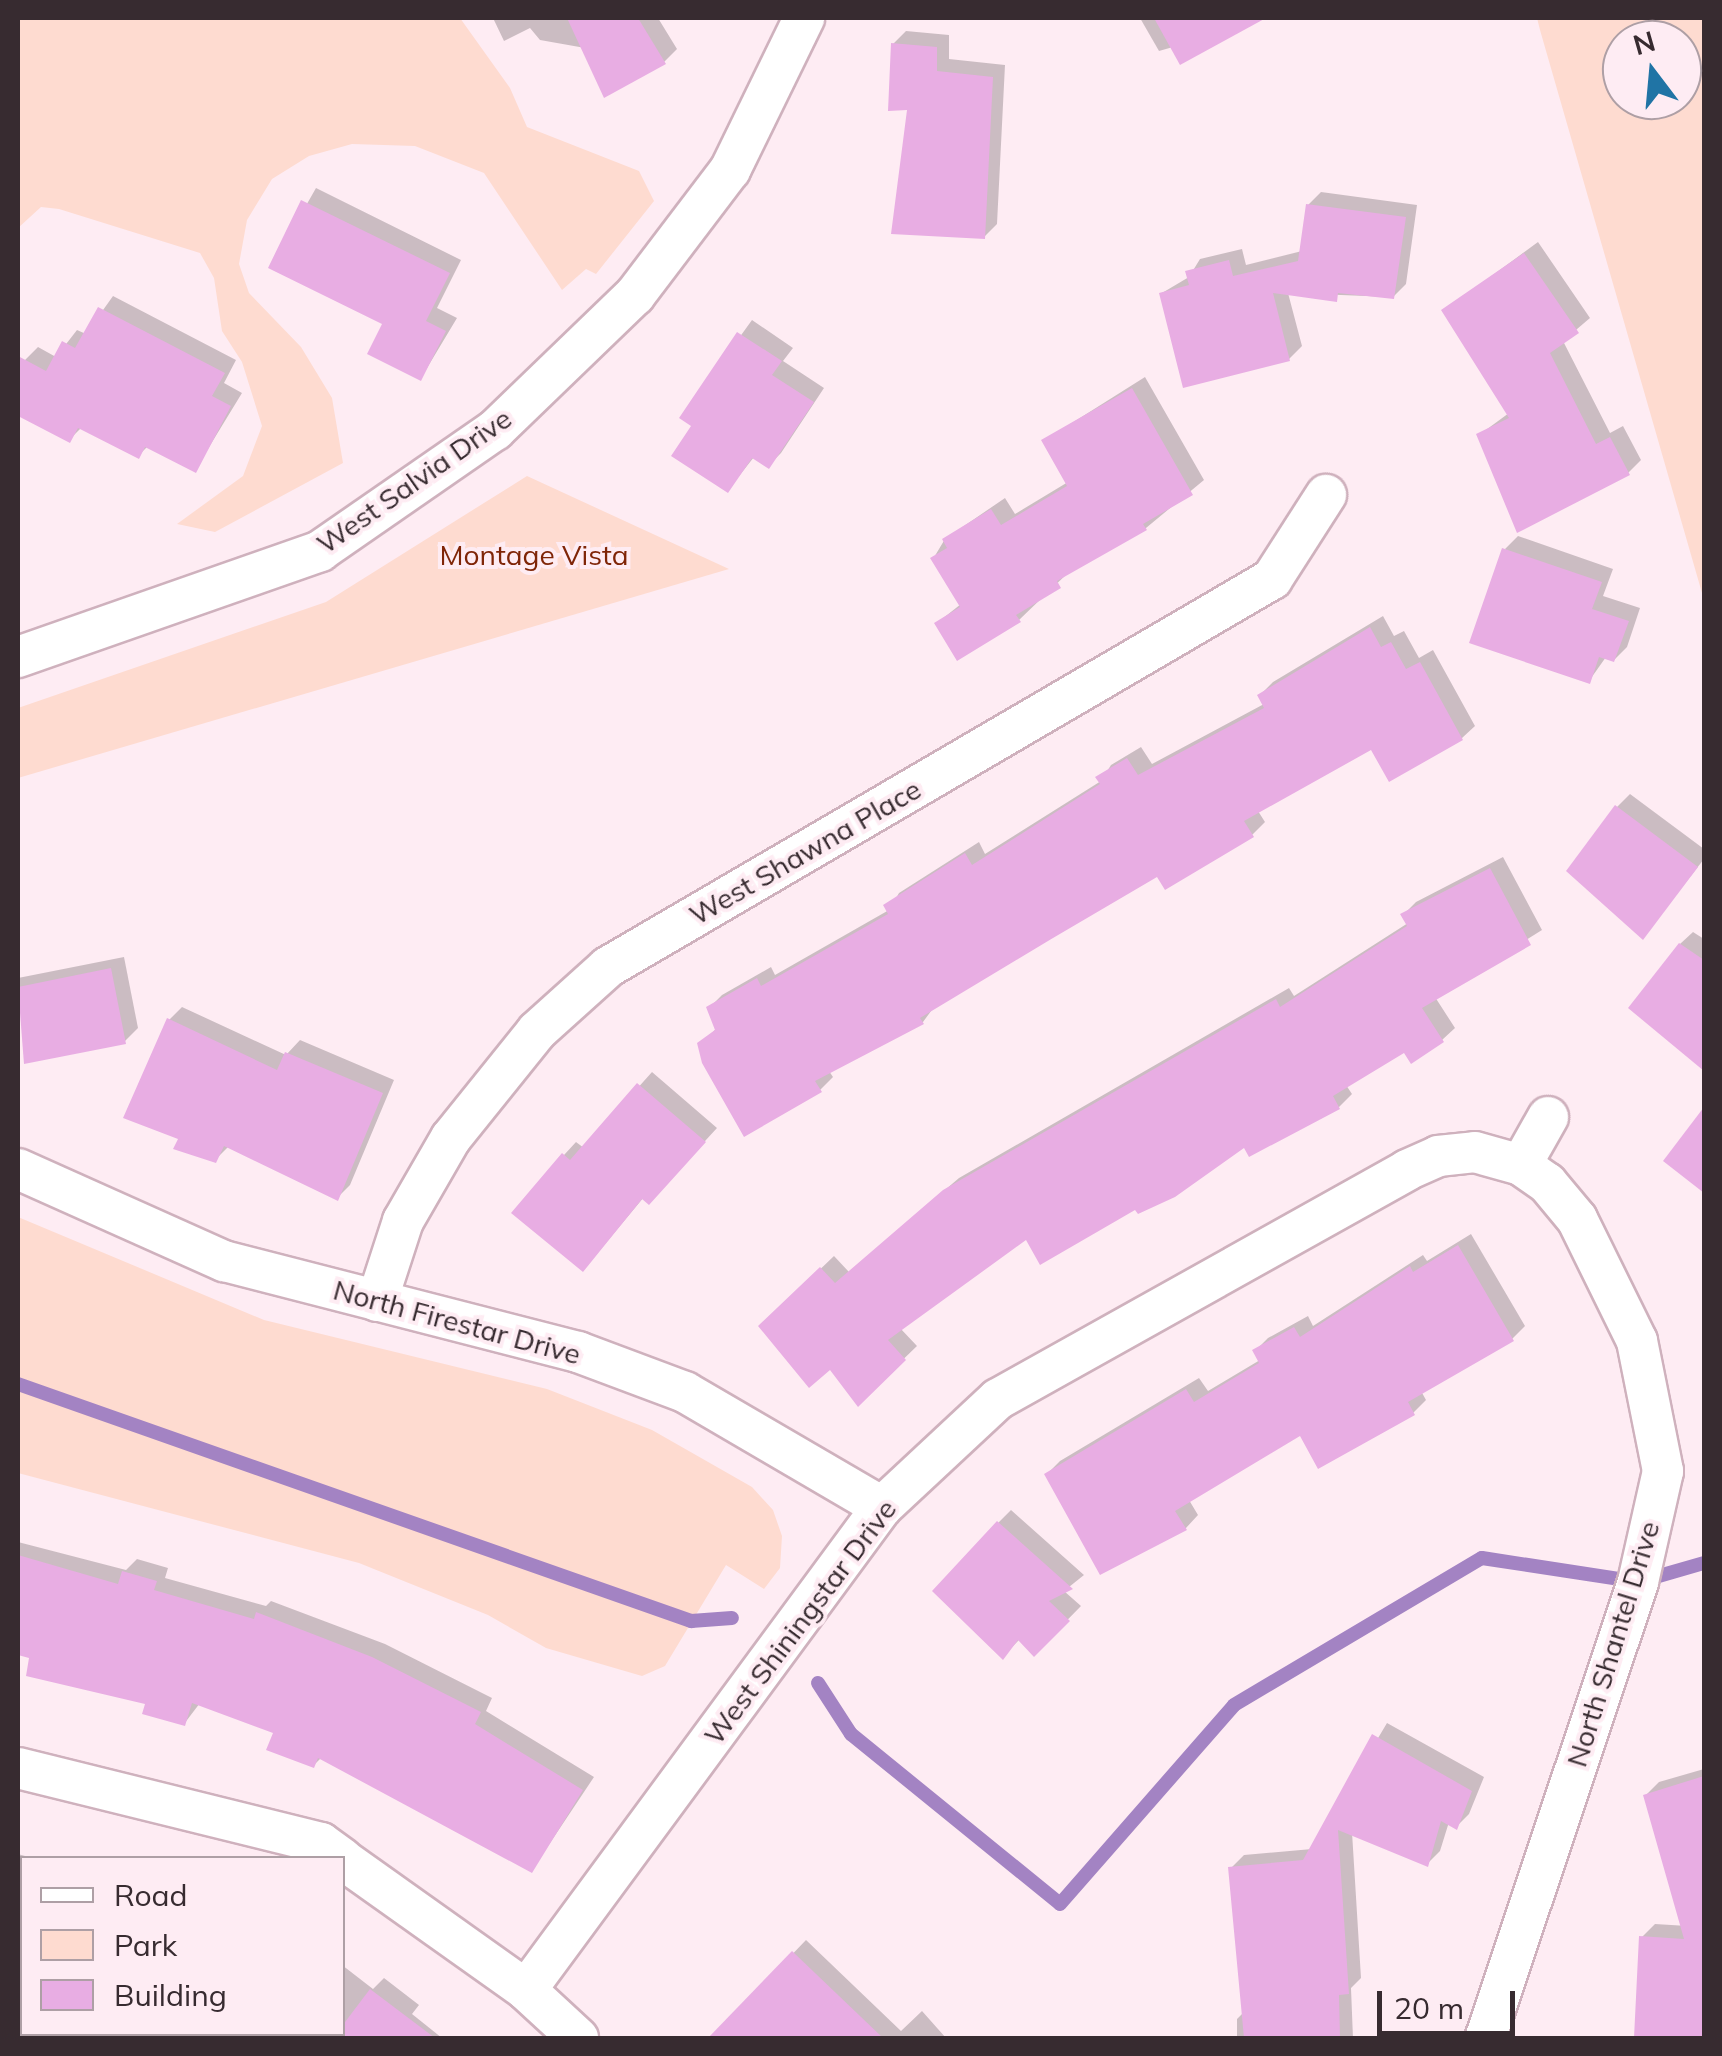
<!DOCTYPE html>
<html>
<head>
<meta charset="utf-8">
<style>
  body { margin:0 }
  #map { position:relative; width:1722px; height:2056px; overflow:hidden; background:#feecf3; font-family:Mulish,sans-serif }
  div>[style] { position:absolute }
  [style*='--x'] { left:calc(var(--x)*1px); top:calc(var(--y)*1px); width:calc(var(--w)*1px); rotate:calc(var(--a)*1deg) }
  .green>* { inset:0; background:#fedbd0 }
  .shadow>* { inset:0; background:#0003 }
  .stream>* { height:14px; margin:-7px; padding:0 7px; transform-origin:7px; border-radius:7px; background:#a383c3 }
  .building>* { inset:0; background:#e8ade3 }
  .roads { filter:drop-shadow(2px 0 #cfb1bd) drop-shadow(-2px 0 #cfb1bd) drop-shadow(0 2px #cfb1bd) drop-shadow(0 -2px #cfb1bd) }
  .minor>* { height:40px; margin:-20px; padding:0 20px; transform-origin:20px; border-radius:20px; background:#fff }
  span { translate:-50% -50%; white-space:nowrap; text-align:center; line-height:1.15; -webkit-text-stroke:8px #feecf3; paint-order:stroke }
  .street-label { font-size:28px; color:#372b30 }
  .park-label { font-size:28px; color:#7f2507 }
  .frame { position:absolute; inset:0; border:20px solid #372b30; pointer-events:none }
  .legend { position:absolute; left:20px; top:1856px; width:325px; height:180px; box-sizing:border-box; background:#feecf3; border:2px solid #ae9fa5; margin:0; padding:12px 18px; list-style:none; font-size:30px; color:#372b30 }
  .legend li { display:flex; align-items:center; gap:20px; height:50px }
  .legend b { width:50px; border:2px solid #ae9fa5 }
  .north { position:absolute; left:1602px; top:20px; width:100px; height:100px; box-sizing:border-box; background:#feecf3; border:2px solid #ae9fa5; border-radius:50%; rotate:344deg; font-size:28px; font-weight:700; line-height:40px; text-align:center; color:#372b30 }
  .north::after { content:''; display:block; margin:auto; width:35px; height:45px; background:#2074a5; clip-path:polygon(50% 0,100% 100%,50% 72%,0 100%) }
  .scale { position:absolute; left:1377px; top:1991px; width:138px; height:45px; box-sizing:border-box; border:5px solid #372b30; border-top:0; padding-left:12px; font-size:30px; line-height:35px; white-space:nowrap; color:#372b30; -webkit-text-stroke:8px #feecf3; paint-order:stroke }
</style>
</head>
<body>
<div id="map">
  <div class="green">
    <div style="clip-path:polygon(18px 18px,460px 18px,510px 88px,527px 127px,639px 171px,654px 201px,596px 274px,586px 269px,562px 290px,484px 173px,415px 146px,352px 144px,309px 156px,272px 179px,247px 220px,239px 264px,249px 293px,301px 347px,332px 398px,343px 463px,215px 532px,177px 524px,243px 476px,262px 426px,242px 362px,222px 331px,214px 278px,200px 253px,59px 209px,41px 207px,18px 228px)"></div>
    <div style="clip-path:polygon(evenodd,1537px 18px,1704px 18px,1704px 600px,1540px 30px,1537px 18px,1682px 40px,1682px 100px,1622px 100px,1622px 40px,1682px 40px)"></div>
    <div style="clip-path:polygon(527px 476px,729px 569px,18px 778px,18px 708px,326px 602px)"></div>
    <div style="clip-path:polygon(18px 1217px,264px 1320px,547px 1389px,652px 1430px,752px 1487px,773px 1510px,782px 1536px,780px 1568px,764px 1589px,726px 1565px,665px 1666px,642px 1676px,546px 1648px,488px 1615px,359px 1563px,18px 1473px)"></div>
    <div style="clip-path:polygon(18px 1997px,22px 2034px,124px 2038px,18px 2038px)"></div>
  </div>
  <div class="shadow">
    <div style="clip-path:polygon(493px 18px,658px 18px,677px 49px,664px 62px,540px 40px,530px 28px,504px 41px)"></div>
    <div style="clip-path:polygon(1140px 18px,1253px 18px,1243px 27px,1159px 51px)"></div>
    <div style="clip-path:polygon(906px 31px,949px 35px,949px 59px,1005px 65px,997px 224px,984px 237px,893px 44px)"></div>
    <div style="clip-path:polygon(316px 188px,461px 260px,437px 308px,457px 318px,421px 378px,385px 323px,271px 267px)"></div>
    <div style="clip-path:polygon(1321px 192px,1417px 205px,1406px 284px,1393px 297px,1288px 293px,1302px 346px,1289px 359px,1162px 293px,1189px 277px,1200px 259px,1242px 249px,1246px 265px,1302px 251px,1308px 205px)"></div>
    <div style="clip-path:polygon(1538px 242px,1590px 318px,1563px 341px,1610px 433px,1623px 426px,1641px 460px,1628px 473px,1479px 435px,1509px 413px,1444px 311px)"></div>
    <div style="clip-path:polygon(113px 296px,236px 360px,224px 383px,242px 393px,195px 470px,148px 446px,138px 456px,82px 427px,69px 440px,18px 413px,18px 374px,25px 360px,38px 347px,56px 357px,77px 330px,86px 334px)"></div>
    <div style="clip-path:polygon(752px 320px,793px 348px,783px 361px,824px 388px,781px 453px,768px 466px,754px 457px,728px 490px,695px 425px,682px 417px)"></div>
    <div style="clip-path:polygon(1145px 377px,1204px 480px,1146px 528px,1071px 570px,1019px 620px,937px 623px,961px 604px,933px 559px,945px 539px,1005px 498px,1015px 514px,1068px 482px,1045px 440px)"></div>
    <div style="clip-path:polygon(1518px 536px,1613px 569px,1603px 596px,1640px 608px,1627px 647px,1614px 660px,1606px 657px,1589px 681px,1505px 549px)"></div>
    <div style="clip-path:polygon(1383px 616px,1394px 636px,1404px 631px,1419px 658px,1433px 650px,1475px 726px,1462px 738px,1372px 746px,1258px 811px,1265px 822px,1252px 835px,1158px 874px,934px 1007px,923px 1022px,829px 1071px,833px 1077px,820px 1090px,700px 1044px,717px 1028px,709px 1008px,722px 995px,771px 967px,775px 975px,889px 910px,899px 893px,979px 842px,985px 854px,1101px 781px,1111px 765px,1141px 747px,1152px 764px,1264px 704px,1260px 695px,1273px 682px)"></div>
    <div style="clip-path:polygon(1630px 794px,1704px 849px,1704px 859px,1643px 937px,1617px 807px)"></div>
    <div style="clip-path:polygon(1503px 857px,1542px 930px,1435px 997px,1455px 1028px,1442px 1040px,1405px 1049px,1346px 1085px,1352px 1094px,1339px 1107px,1245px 1145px,1136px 1206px,1026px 1237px,900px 1328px,917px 1346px,858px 1403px,830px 1366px,761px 1326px,834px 1256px,849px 1272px,959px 1178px,1289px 988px,1294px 996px,1408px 923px,1403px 915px,1416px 902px)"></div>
    <div style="clip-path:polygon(1693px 932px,1704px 939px,1701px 1064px,1680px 944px)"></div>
    <div style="clip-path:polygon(124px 957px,138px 1028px,125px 1041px,26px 1061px,18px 978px)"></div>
    <div style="clip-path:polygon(182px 1007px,286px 1055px,300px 1040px,394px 1080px,350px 1185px,337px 1198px,229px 1146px,215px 1160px,181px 1138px,169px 1020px)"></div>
    <div style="clip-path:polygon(652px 1072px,717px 1128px,661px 1189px,644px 1197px,595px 1256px,564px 1155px,576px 1142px,584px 1148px)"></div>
    <div style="clip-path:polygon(1471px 1234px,1525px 1326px,1512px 1339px,1421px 1391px,1426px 1400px,1413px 1413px,1300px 1432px,1189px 1500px,1198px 1515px,1186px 1528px,1101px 1572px,1047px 1474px,1060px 1461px,1199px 1378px,1208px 1391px,1260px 1360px,1255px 1351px,1268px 1338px,1308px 1316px,1313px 1326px,1423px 1255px,1427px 1261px)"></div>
    <div style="clip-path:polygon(1011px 1510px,1084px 1575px,1064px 1591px,1081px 1606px,1034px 1654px,1020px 1639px,1003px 1656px,998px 1523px)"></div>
    <div style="clip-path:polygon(18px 1542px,126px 1570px,137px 1559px,168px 1568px,165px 1578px,266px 1606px,271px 1601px,385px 1644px,492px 1698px,486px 1711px,594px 1777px,532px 1870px,322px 1757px,314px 1765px,276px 1732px,200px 1703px,184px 1724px,148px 1702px,18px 1652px)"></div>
    <div style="clip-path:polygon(1387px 1723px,1484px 1777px,1469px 1814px,1456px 1827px,1449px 1822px,1440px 1851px,1427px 1864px,1352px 1832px,1361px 1978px,1351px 1988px,1353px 2038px,1237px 2038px,1237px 2019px,1244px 2012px,1231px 1868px,1244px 1855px,1312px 1849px)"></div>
    <div style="clip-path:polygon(1704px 1769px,1704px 1892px,1675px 1900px,1646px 1795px,1659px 1782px)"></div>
    <div style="clip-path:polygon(18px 1854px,32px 1858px,22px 1858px,22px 1944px)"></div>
    <div style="clip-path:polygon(1655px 1924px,1704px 1927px,1704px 2038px,1636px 2038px,1642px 1937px)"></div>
    <div style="clip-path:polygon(806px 1940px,901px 2031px,922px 2011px,946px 2038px,712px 2038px)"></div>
    <div style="clip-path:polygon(342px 1965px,373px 1989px,384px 1978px,419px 2005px,412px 2014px,442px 2038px,271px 2038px,342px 2034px)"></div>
    <div style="clip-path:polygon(170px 2034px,247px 2034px,244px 2038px)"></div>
  </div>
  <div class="stream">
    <div style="--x:18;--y:1384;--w:714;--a:19.4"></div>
    <div style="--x:691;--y:1621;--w:41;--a:-4.2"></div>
    <div style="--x:818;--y:1683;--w:61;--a:57.1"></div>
    <div style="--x:851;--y:1734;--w:269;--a:39.1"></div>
    <div style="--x:1060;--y:1904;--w:264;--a:-48.8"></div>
    <div style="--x:1234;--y:1705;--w:288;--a:-30.7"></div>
    <div style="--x:1482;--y:1558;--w:158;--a:8.7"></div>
    <div style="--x:1638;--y:1582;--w:69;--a:-16.1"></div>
  </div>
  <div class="building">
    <div style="clip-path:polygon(567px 18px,638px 18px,666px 64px,604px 98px)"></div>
    <div style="clip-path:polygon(1154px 18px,1266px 18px,1180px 65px)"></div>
    <div style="clip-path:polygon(891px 43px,937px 47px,937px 71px,993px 77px,985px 239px,891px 234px,907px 110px,888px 111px)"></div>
    <div style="clip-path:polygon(301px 200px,450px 273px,426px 321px,446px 331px,421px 381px,367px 354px,382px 324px,268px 268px)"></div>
    <div style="clip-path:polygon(1306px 204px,1406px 217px,1394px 299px,1338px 293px,1337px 302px,1273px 293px,1290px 361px,1183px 388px,1159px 293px,1189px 285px,1185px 271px,1229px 260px,1233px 276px,1298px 261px)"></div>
    <div style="clip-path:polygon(1524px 253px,1579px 333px,1550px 353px,1596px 444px,1610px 437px,1630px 475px,1517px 533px,1476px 434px,1509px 418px,1441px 310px)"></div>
    <div style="clip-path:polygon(98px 307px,225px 373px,212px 396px,231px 406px,196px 473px,145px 447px,139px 459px,78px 428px,70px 443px,18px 416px,18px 356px,46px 371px,62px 341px,75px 348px)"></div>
    <div style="clip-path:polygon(737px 332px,782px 361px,772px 375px,814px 402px,769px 469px,752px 458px,728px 493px,671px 456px,691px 426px,679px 418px)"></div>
    <div style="clip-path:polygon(1132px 388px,1193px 495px,1143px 524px,1147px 530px,1057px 581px,1061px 588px,1016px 615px,1021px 622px,957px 661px,934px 623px,960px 607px,930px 558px,947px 548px,942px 539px,991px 509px,1001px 525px,1067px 486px,1041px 440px)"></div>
    <div style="clip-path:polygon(1502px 548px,1602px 582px,1592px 609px,1629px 621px,1614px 662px,1599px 657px,1590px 684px,1469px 643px)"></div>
    <div style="clip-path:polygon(1370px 627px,1381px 647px,1391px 642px,1406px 669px,1420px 662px,1463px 740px,1389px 782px,1371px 750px,1244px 821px,1254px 837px,1165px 890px,1157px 877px,1053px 938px,920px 1018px,924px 1024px,815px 1081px,822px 1092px,744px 1137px,702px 1063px,697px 1043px,715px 1030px,706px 1007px,757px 978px,761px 986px,888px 914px,883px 905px,965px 853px,972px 865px,1100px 784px,1095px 777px,1127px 758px,1138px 775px,1264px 708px,1257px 695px)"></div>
    <div style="clip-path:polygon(1615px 805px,1698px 867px,1643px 940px,1566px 871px)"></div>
    <div style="clip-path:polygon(1490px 868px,1531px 945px,1422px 1008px,1444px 1042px,1411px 1064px,1404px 1053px,1333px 1096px,1340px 1109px,1249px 1157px,1244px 1148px,1175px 1197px,1138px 1214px,1135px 1210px,1040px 1265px,1026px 1240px,888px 1340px,906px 1360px,858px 1407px,830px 1370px,809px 1388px,758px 1326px,820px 1267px,835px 1283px,943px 1190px,1276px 999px,1280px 1007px,1407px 926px,1400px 914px)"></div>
    <div style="clip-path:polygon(1679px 943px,1704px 960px,1704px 1071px,1628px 1008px)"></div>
    <div style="clip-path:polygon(111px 968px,126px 1044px,24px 1064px,18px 987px)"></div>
    <div style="clip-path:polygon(167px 1018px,277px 1070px,285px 1052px,383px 1093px,338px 1201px,224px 1146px,216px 1163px,173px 1149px,178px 1139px,123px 1118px)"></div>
    <div style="clip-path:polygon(637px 1083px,706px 1142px,649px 1205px,642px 1199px,583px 1272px,511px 1213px,562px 1153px,570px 1160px)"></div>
    <div style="clip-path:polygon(1704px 1107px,1704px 1193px,1663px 1161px)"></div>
    <div style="clip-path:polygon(1458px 1245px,1514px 1341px,1408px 1402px,1415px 1415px,1318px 1469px,1300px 1436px,1175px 1511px,1187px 1530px,1100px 1575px,1044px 1474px,1186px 1389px,1194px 1402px,1259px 1363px,1252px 1350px,1294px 1327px,1300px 1337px,1410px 1266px,1413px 1272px)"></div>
    <div style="clip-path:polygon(997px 1521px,1073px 1589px,1049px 1601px,1070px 1621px,1034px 1657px,1018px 1640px,1003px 1660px,932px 1591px)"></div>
    <div style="clip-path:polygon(18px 1555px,118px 1584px,122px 1571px,157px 1581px,154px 1590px,254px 1619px,256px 1612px,372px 1657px,481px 1712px,475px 1724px,583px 1790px,532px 1873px,318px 1758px,314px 1768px,266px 1750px,273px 1733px,192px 1703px,185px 1726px,142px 1714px,145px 1704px,26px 1676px,29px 1658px,18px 1655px)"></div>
    <div style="clip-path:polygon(1372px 1734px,1472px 1791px,1457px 1830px,1441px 1821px,1428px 1867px,1338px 1830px,1349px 1994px,1339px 1995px,1340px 2038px,1244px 2038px,1228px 1867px,1303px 1860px)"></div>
    <div style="clip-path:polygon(1704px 1776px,1704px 2038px,1634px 2038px,1639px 1936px,1684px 1939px,1643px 1795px)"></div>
    <div style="clip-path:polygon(792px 1951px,883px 2038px,708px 2038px)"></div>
    <div style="clip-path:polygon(370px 1989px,435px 2038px,333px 2038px)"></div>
  </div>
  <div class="roads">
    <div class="minor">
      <div style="--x:18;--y:657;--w:320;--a:-19.3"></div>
      <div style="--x:320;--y:551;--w:213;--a:-34.7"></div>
      <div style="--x:495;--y:430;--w:194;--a:-44"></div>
      <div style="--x:635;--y:295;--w:157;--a:-52.8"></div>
      <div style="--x:730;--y:170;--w:169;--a:-64"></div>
      <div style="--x:1521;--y:1165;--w:55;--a:-60.6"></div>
      <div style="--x:18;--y:1169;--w:226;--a:24.1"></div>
      <div style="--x:224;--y:1261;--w:366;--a:14.4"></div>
      <div style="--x:578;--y:1352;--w:114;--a:20.5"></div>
      <div style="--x:685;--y:1392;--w:228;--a:30.3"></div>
      <div style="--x:377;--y:1301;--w:84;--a:-72"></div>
      <div style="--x:403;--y:1221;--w:96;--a:-60"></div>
      <div style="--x:451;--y:1138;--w:137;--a:-51.2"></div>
      <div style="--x:537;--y:1031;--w:96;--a:-42"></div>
      <div style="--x:608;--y:967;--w:769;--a:-30.3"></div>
      <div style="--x:1272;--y:579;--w:100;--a:-57.3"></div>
      <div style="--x:18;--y:1768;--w:312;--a:13.9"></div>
      <div style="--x:321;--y:1843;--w:26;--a:36"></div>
      <div style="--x:342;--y:1859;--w:226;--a:35.4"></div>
      <div style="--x:526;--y:1990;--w:71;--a:42.7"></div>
      <div style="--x:526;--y:1990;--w:600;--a:-53.61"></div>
      <div style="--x:882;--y:1507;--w:158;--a:-43"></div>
      <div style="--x:998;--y:1399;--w:469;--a:-29.2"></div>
      <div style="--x:1407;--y:1170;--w:34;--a:-24"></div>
      <div style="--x:1438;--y:1156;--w:37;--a:-6"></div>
      <div style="--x:1475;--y:1152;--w:48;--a:15.8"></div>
      <div style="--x:1521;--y:1165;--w:32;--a:35"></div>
      <div style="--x:1547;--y:1183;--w:47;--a:50.2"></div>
      <div style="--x:1577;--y:1219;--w:136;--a:63.8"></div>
      <div style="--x:1637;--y:1341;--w:133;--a:78.7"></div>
      <div style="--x:1663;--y:1471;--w:114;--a:102.7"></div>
      <div style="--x:1638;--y:1582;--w:481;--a:108.5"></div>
    </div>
  </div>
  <div class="street-label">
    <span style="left:414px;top:481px;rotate:-35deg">West Salvia Drive</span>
    <span style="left:805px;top:852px;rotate:-30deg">West Shawna Place</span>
    <span style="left:457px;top:1322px;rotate:15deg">North Firestar Drive</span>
    <span style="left:800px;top:1622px;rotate:-53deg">West Shiningstar Drive</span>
    <span style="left:1613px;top:1644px;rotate:-73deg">North Shantel Drive</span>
  </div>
  <div class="park-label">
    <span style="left:534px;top:555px">Montage Vista</span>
  </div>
  <div class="frame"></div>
  <ul class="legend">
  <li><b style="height:12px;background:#fff"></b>Road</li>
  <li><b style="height:28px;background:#fedbd0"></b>Park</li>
  <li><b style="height:28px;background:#e8ade3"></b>Building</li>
  </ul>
  <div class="north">N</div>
  <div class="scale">20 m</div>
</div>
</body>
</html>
